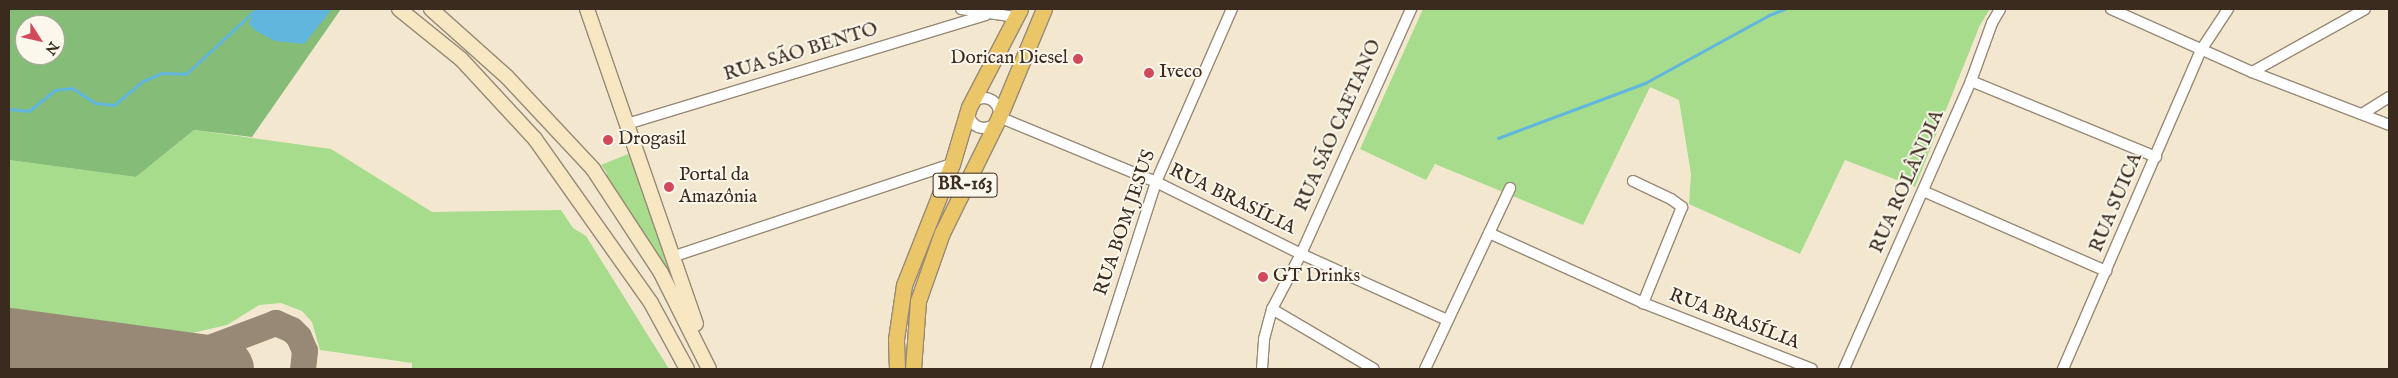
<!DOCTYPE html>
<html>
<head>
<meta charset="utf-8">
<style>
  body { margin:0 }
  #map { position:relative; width:2398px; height:378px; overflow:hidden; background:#f3e8cf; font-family:"IM FELL English",serif }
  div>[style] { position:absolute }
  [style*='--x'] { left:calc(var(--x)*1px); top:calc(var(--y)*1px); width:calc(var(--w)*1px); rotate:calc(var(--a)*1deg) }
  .green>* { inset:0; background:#a6dc8c }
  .forest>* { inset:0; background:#84bc78 }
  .water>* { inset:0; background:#61b6dd }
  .stream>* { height:3px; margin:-1.5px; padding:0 1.5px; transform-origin:1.5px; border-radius:1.5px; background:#61b6dd }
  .taxiway>* { height:26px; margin:-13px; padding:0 13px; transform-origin:13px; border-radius:13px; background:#978976 }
  .runway>* { height:65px; margin:-32.5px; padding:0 32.5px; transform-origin:32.5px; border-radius:32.5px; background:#978976 }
  .roads { filter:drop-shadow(1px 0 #978976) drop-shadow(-1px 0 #978976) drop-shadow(0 1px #978976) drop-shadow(0 -1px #978976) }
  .street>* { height:10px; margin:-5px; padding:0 5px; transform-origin:5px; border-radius:5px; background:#fff }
  .street>.ring { margin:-5px; padding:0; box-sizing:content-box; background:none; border:10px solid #fff; border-radius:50% }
  .secondary>* { height:14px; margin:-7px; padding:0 7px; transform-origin:7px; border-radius:7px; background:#f7e8c3 }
  .primary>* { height:15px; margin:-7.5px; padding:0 7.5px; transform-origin:7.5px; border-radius:7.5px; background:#ebc669 }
  .dots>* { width:14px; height:14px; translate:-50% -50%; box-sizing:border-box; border:2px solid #fbf7ec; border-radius:50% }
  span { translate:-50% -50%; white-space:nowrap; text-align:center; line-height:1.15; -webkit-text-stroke:4px #fbf7ec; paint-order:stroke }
  .shield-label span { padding:1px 4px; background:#fbf7ec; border:1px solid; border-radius:4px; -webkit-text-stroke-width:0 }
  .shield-label { font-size:18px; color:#3b2a1e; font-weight:700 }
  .street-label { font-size:19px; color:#3b2a1e }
  .poi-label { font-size:19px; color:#3b2a1e }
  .right { translate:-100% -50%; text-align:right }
  .left { translate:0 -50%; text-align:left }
  .frame { position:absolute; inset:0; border:10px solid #3b2a1e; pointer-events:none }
  .north { position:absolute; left:15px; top:15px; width:50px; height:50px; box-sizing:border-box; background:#fbf7ec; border:1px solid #aea59a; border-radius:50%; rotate:125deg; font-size:14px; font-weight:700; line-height:20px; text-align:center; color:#3b2a1e }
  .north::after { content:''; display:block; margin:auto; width:18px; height:22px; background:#d1495b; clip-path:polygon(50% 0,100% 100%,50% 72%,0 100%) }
</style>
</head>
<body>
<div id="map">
  <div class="green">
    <div style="clip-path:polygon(1423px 9px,1990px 9px,1980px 25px,1915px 187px,1845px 160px,1800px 254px,1689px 204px,1691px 174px,1679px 100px,1650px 87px,1583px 225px,1435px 164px,1426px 180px,1360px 149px)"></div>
    <div style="clip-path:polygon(194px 130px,331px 149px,432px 212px,561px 210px,573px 228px,586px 236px,669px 369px,412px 369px,412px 363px,320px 350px,312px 322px,302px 311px,281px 303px,259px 305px,227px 325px,192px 333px,9px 308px,9px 160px,136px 177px)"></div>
    <div style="clip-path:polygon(633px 152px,672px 277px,607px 180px,607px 173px,601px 165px)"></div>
  </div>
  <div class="forest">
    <div style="clip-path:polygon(evenodd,9px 9px,341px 9px,252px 137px,194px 130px,136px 177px,9px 160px,9px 9px,25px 25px,55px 25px,55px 55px,25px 55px,25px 25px)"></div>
  </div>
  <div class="water">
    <div style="clip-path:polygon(255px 9px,332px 9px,304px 44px,275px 41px,256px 31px,249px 24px)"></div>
  </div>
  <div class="stream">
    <div style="--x:9;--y:109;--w:20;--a:6"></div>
    <div style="--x:29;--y:111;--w:33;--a:-39"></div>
    <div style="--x:55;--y:90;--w:17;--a:-7"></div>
    <div style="--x:72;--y:88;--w:27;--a:33"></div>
    <div style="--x:95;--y:103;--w:19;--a:6"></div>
    <div style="--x:114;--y:105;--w:38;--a:-40"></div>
    <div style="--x:143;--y:81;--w:21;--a:-23"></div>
    <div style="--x:162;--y:73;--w:24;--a:2"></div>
    <div style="--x:186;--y:74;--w:91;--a:-42.8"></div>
    <div style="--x:1498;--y:138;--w:157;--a:-20.5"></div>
    <div style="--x:1645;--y:83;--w:141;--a:-28.7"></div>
    <div style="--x:1769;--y:15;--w:17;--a:-21"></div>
  </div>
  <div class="taxiway">
    <div style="--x:147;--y:359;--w:52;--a:-7.7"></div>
    <div style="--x:199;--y:352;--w:82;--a:-20.6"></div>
    <div style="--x:276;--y:323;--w:17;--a:24"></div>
    <div style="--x:292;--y:330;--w:10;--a:45"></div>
    <div style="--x:299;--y:337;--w:15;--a:67"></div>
    <div style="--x:305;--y:351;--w:18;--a:96"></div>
  </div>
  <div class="runway">
    <div style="--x:9;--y:340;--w:214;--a:7.8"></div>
  </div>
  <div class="roads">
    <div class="street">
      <div style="--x:961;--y:9;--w:56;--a:8.3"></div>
      <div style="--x:2111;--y:9;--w:154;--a:24.1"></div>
      <div style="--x:2252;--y:72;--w:147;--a:21.1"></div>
      <div style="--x:2252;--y:72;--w:129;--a:-29.1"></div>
      <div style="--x:1971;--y:81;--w:200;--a:22.3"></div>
      <div class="ring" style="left:969px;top:98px;width:20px;height:20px"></div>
      <div style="--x:2362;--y:114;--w:32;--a:-32"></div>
      <div style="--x:999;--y:117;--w:170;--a:22.5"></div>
      <div style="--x:1156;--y:182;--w:162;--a:26.4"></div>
      <div style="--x:1301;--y:254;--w:160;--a:24.3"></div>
      <div style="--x:627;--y:124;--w:375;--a:-16.9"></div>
      <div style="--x:1633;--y:181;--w:42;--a:25.3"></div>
      <div style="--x:1671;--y:199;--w:14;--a:36"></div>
      <div style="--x:1682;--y:207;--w:104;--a:112.1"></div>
      <div style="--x:1923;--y:191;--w:200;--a:23.6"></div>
      <div style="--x:1489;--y:233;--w:169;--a:24.4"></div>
      <div style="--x:1643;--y:303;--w:181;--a:21.3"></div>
      <div style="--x:672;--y:257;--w:295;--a:-18.4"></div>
      <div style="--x:1272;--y:309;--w:118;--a:30.5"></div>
      <div style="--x:1096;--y:369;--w:196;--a:-72.2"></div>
      <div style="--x:1156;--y:182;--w:189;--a:-66.3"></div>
      <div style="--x:1262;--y:369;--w:30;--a:-86"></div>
      <div style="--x:1264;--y:339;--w:31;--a:-75"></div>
      <div style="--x:1272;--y:309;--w:62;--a:-62.2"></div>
      <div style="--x:1301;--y:254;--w:269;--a:-65.8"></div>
      <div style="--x:1425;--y:369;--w:200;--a:-64.8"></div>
      <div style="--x:1844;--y:369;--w:315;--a:-66.2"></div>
      <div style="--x:1971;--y:81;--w:62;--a:-70.1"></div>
      <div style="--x:1992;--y:23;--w:16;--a:-60"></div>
      <div style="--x:2063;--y:369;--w:348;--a:-66.6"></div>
      <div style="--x:2201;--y:50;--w:49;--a:-56.6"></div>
    </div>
    <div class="secondary">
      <div style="--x:399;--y:9;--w:80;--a:38.9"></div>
      <div style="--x:461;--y:59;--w:109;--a:47.2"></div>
      <div style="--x:535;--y:139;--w:201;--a:54.7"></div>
      <div style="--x:651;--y:303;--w:75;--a:61.4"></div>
      <div style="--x:431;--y:9;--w:102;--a:41.8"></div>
      <div style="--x:507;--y:77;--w:126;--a:46.9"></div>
      <div style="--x:593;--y:169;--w:124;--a:56.8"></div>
      <div style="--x:661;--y:273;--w:107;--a:63.4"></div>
      <div style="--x:587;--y:9;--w:333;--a:70.9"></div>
    </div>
    <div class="primary">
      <div style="--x:897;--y:369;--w:30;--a:-92"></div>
      <div style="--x:896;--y:339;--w:55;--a:-81.6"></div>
      <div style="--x:904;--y:285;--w:130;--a:-68.4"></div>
      <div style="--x:952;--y:164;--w:59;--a:-73.4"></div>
      <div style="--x:969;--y:107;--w:110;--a:-62.5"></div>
      <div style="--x:913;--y:369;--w:68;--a:-85.8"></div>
      <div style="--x:918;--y:301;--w:72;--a:-70.6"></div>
      <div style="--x:942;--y:233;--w:129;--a:-63.8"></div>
      <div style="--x:999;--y:117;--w:117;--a:-67.4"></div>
    </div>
  </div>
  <div class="dots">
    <div style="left:1078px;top:59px;background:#d1495b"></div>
    <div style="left:1149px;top:73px;background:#d1495b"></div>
    <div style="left:608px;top:140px;background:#d1495b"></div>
    <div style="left:669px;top:187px;background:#d1495b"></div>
    <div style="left:1263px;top:277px;background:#d1495b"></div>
  </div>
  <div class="shield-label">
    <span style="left:965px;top:185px">BR-163</span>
  </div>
  <div class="street-label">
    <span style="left:801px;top:53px;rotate:-17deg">RUA SÃO BENTO</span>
    <span style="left:1339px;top:126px;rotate:-66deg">RUA SÃO CAETANO</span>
    <span style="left:1908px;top:182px;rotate:-66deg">RUA ROLÂNDIA</span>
    <span style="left:1232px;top:200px;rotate:26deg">RUA BRASÍLIA</span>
    <span style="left:2117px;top:203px;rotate:-67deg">RUA SUICA</span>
    <span style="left:1126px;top:223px;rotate:-71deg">RUA BOM JESUS</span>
    <span style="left:1734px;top:320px;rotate:21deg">RUA BRASÍLIA</span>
  </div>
  <div class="poi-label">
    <span class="right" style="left:1068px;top:59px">Dorican Diesel</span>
    <span class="left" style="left:1159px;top:73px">Iveco</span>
    <span class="left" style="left:618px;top:140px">Drogasil</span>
    <span class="left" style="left:679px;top:187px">Portal da<br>Amazônia</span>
    <span class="left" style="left:1273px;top:277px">GT Drinks</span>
  </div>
  <div class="frame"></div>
  <div class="north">N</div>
</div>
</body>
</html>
